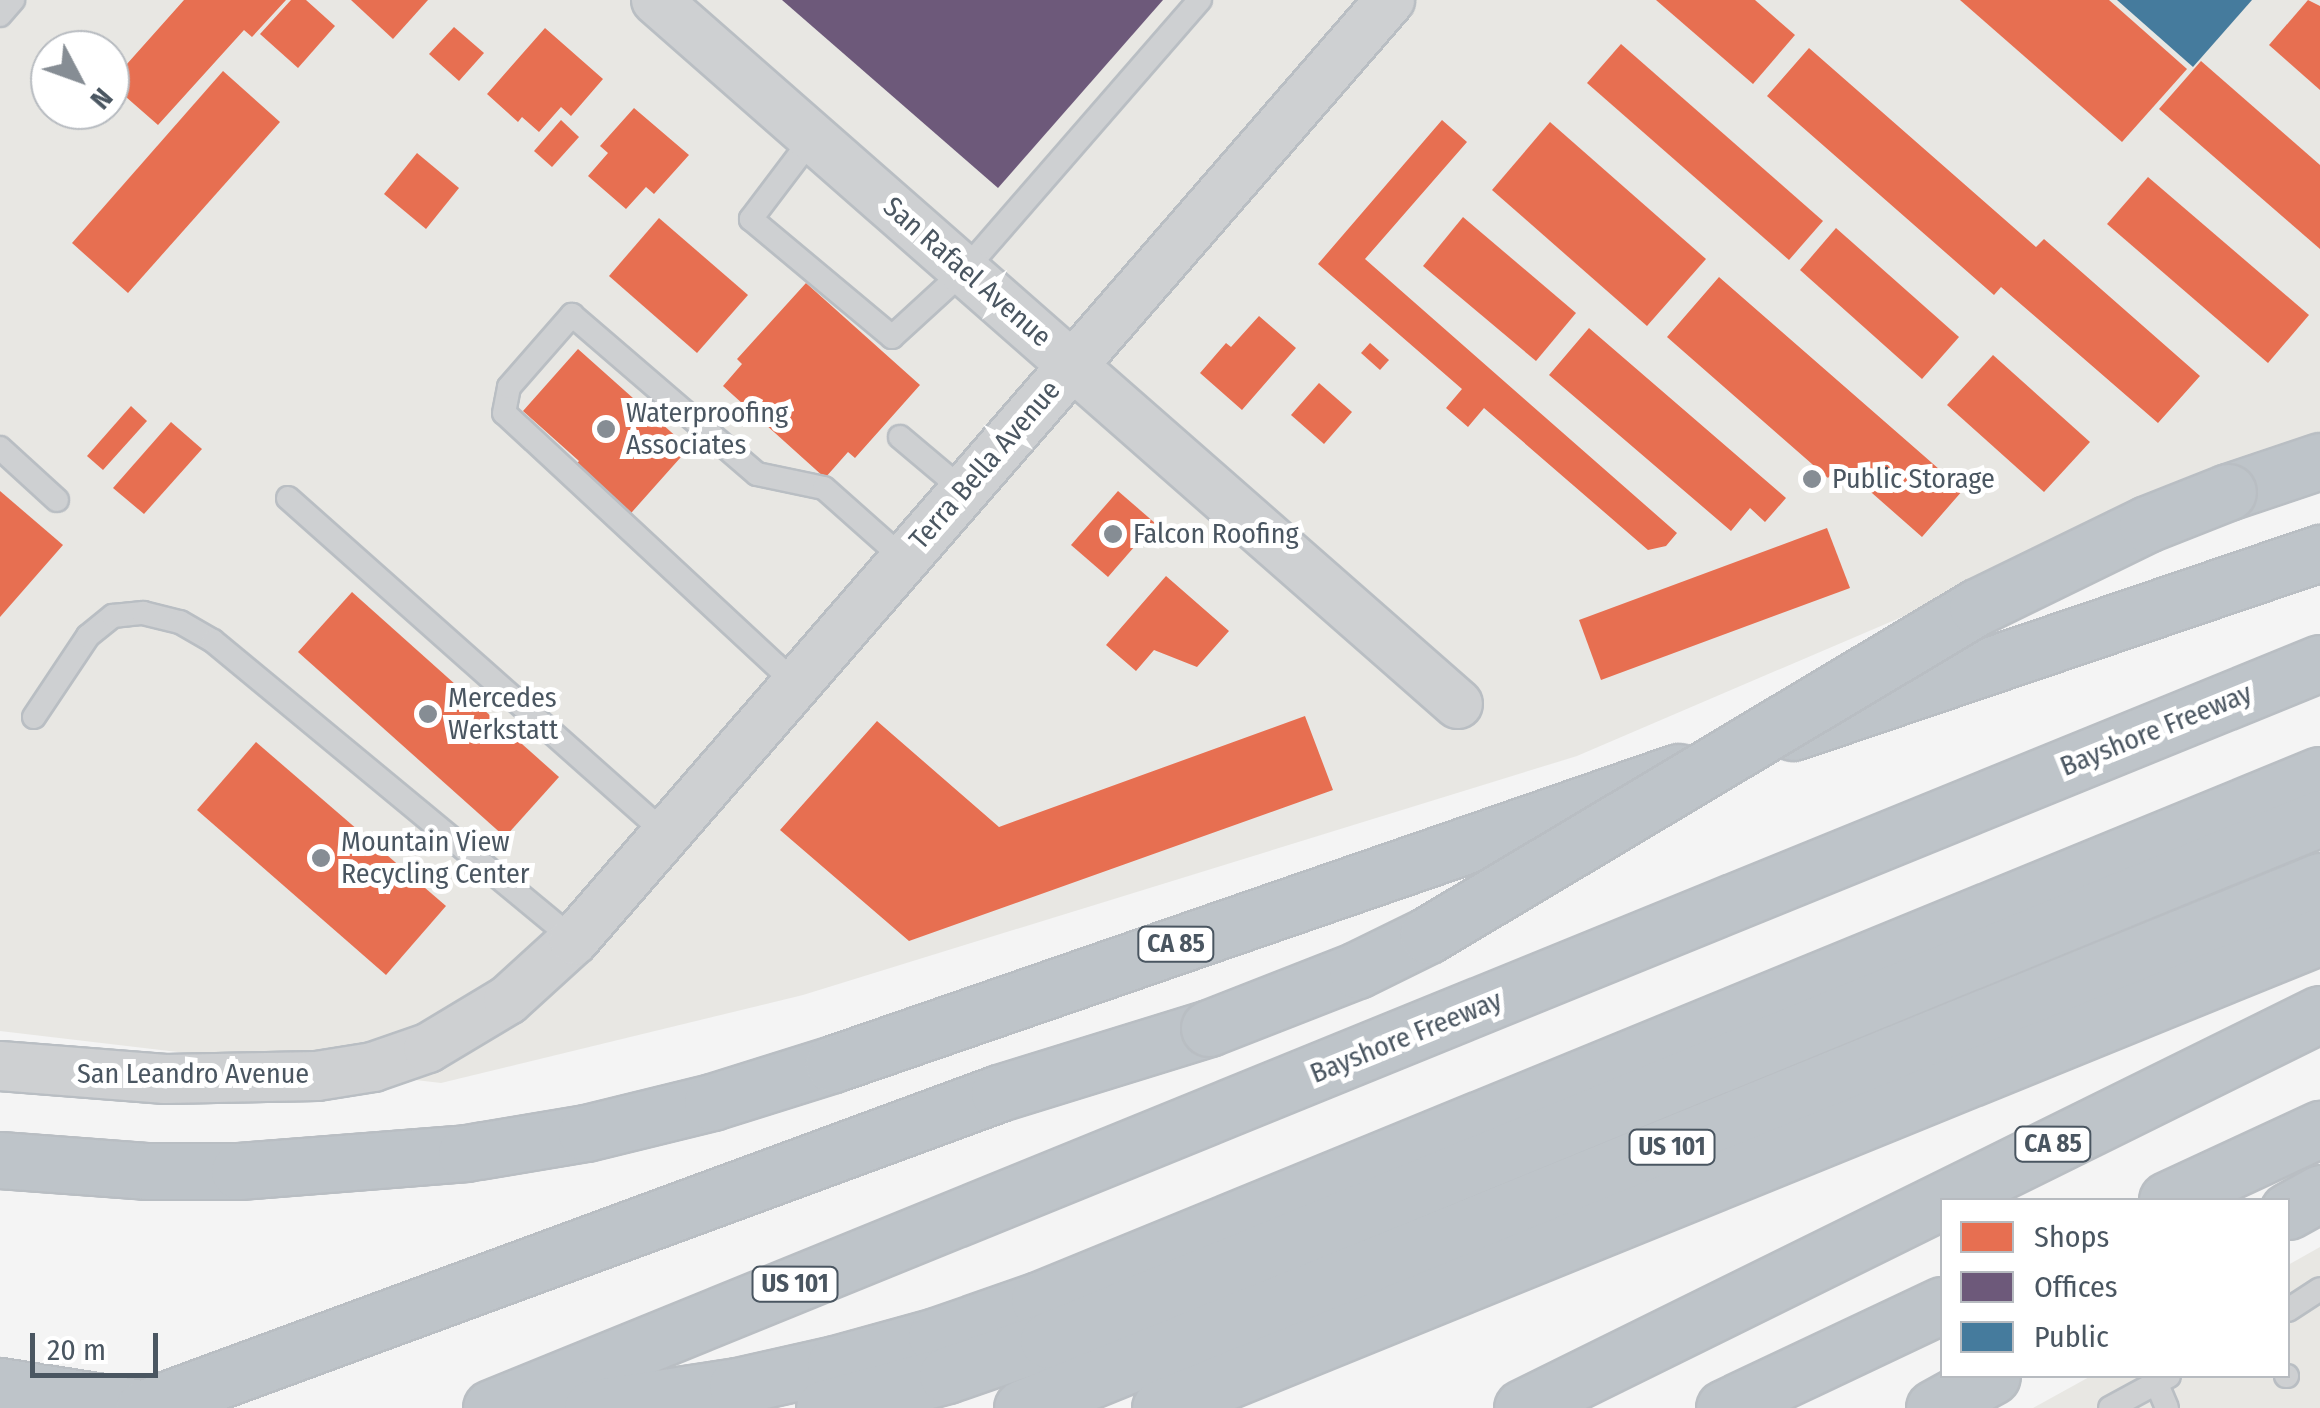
<!DOCTYPE html>
<html>
<head>
<meta charset="utf-8">
<style>
  body { margin:0 }
  #map { position:relative; width:2320px; height:1408px; overflow:hidden; background:#f4f4f4; font-family:"Fira Sans Condensed",sans-serif }
  div>[style] { position:absolute }
  [style*='--x'] { left:calc(var(--x)*1px); top:calc(var(--y)*1px); width:calc(var(--w)*1px); rotate:calc(var(--a)*1deg) }
  .commercial>* { inset:0; background:#e8e7e3 }
  .shops>* { inset:0; background:#e76f51 }
  .offices>* { inset:0; background:#6d597a }
  .public>* { inset:0; background:#457b9d }
  .roads { filter:drop-shadow(2px 0 #b9bec3) drop-shadow(-2px 0 #b9bec3) drop-shadow(0 2px #b9bec3) drop-shadow(0 -2px #b9bec3) }
  .service>* { height:22px; margin:-11px; padding:0 11px; transform-origin:11px; border-radius:11px; background:#ced0d2 }
  .minor>* { height:48px; margin:-24px; padding:0 24px; transform-origin:24px; border-radius:24px; background:#ced0d2 }
  .motorway>* { height:55px; margin:-27.5px; padding:0 27.5px; transform-origin:27.5px; border-radius:27.5px; background:#bec4c9 }
  .bridges { filter:drop-shadow(2px 0 #b9bec3) drop-shadow(-2px 0 #b9bec3) drop-shadow(0 2px #b9bec3) drop-shadow(0 -2px #b9bec3) }
  .motorway-bridge>* { height:55px; margin:-27.5px; padding:0 27.5px; transform-origin:27.5px; border-radius:27.5px; background:#bec4c9 }
  .dots>* { width:28px; height:28px; translate:-50% -50%; box-sizing:border-box; border:5px solid #fff; border-radius:50% }
  span { translate:-50% -50%; white-space:nowrap; text-align:center; line-height:1.15; -webkit-text-stroke:10px #fff; paint-order:stroke }
  .shield-label span { padding:2px 8px; background:#fff; border:2px solid; border-radius:8px; -webkit-text-stroke-width:0 }
  .shield-label { font-size:25px; color:#4a5661; font-weight:700 }
  .street-label { font-size:28px; color:#4a5661 }
  .poi-label { font-size:28px; color:#4a5661 }
  .left { translate:0 -50%; text-align:left }
  .legend { position:absolute; left:1940px; top:1198px; width:350px; height:180px; box-sizing:border-box; background:#fff; border:2px solid #b7bbc0; margin:0; padding:12px 18px; list-style:none; font-size:30px; color:#4a5661 }
  .legend li { display:flex; align-items:center; gap:20px; height:50px }
  .legend b { width:50px; border:2px solid #b7bbc0 }
  .north { position:absolute; left:30px; top:30px; width:100px; height:100px; box-sizing:border-box; background:#fff; border:2px solid #b7bbc0; border-radius:50%; rotate:131deg; font-size:28px; font-weight:700; line-height:40px; text-align:center; color:#4a5661 }
  .north::after { content:''; display:block; margin:auto; width:35px; height:45px; background:#868d94; clip-path:polygon(50% 0,100% 100%,50% 72%,0 100%) }
  .scale { position:absolute; left:30px; top:1333px; width:128px; height:45px; box-sizing:border-box; border:5px solid #4a5661; border-top:0; padding-left:12px; font-size:30px; line-height:35px; white-space:nowrap; color:#4a5661; -webkit-text-stroke:8px #fff; paint-order:stroke }
</style>
</head>
<body>
<div id="map">
  <div class="commercial">
    <div style="clip-path:polygon(evenodd,0 0,2320px 0,2320px 438px,1577px 756px,803px 995px,441px 1083px,0 1031px,0 0,50px 50px,110px 50px,110px 110px,50px 110px,50px 50px)"></div>
    <div style="clip-path:polygon(2320px 1247px,2320px 1408px,2033px 1408px,2091px 1376px,2288px 1376px,2288px 1265px)"></div>
  </div>
  <div class="shops">
    <div style="clip-path:polygon(184px 0,286px 0,252px 37px,244px 30px,158px 125px,110px 83px)"></div>
    <div style="clip-path:polygon(291px 0,306px 0,335px 26px,298px 68px,260px 34px)"></div>
    <div style="clip-path:polygon(351px 0,428px 0,393px 39px)"></div>
    <div style="clip-path:polygon(1656px 0,1755px 0,1795px 35px,1753px 84px)"></div>
    <div style="clip-path:polygon(1960px 0,2109px 0,2187px 69px,2122px 142px)"></div>
    <div style="clip-path:polygon(2308px 0,2320px 6px,2320px 90px,2269px 45px)"></div>
    <div style="clip-path:polygon(454px 27px,484px 53px,459px 81px,429px 54px)"></div>
    <div style="clip-path:polygon(545px 28px,603px 79px,571px 116px,561px 107px,539px 132px,522px 117px,518px 122px,487px 94px)"></div>
    <div style="clip-path:polygon(1621px 44px,1823px 221px,1789px 260px,1587px 83px)"></div>
    <div style="clip-path:polygon(1809px 48px,2036px 247px,2044px 239px,2200px 376px,2158px 423px,2001px 287px,1994px 295px,1767px 96px)"></div>
    <div style="clip-path:polygon(2201px 61px,2320px 165px,2320px 249px,2159px 109px)"></div>
    <div style="clip-path:polygon(223px 71px,280px 122px,128px 293px,72px 243px)"></div>
    <div style="clip-path:polygon(634px 108px,689px 155px,654px 194px,646px 187px,626px 209px,588px 176px,608px 153px,600px 146px)"></div>
    <div style="clip-path:polygon(561px 120px,579px 137px,552px 167px,534px 151px)"></div>
    <div style="clip-path:polygon(1442px 120px,1467px 142px,1365px 259px,1677px 533px,1666px 546px,1648px 550px,1484px 408px,1468px 427px,1446px 408px,1462px 389px,1318px 264px)"></div>
    <div style="clip-path:polygon(1550px 122px,1706px 259px,1647px 326px,1492px 190px)"></div>
    <div style="clip-path:polygon(417px 153px,459px 188px,426px 229px,384px 194px)"></div>
    <div style="clip-path:polygon(2148px 177px,2309px 315px,2268px 363px,2107px 224px)"></div>
    <div style="clip-path:polygon(1463px 217px,1576px 313px,1536px 361px,1423px 266px)"></div>
    <div style="clip-path:polygon(659px 218px,748px 295px,697px 353px,609px 276px)"></div>
    <div style="clip-path:polygon(1836px 228px,1959px 337px,1922px 379px,1800px 270px)"></div>
    <div style="clip-path:polygon(1719px 277px,1963px 490px,1922px 537px,1839px 464px,1828px 478px,1667px 337px)"></div>
    <div style="clip-path:polygon(806px 283px,920px 385px,855px 458px,848px 452px,825px 478px,723px 386px,742px 364px,737px 359px)"></div>
    <div style="clip-path:polygon(1259px 316px,1296px 348px,1242px 410px,1200px 373px,1226px 343px,1231px 347px)"></div>
    <div style="clip-path:polygon(1589px 328px,1786px 498px,1765px 522px,1750px 508px,1731px 531px,1549px 375px)"></div>
    <div style="clip-path:polygon(1370px 343px,1389px 360px,1380px 370px,1361px 353px)"></div>
    <div style="clip-path:polygon(578px 349px,689px 448px,624px 521px,569px 473px,579px 461px,523px 411px)"></div>
    <div style="clip-path:polygon(1993px 355px,2090px 442px,2044px 492px,1947px 405px)"></div>
    <div style="clip-path:polygon(1319px 383px,1352px 412px,1324px 444px,1291px 415px)"></div>
    <div style="clip-path:polygon(131px 406px,147px 421px,103px 470px,87px 456px)"></div>
    <div style="clip-path:polygon(171px 422px,202px 449px,144px 514px,113px 488px)"></div>
    <div style="clip-path:polygon(0 491px,63px 545px,0 617px)"></div>
    <div style="clip-path:polygon(1118px 491px,1155px 523px,1108px 577px,1071px 545px)"></div>
    <div style="clip-path:polygon(1827px 528px,1850px 588px,1601px 680px,1579px 620px)"></div>
    <div style="clip-path:polygon(1166px 576px,1229px 631px,1197px 667px,1154px 650px,1136px 671px,1106px 645px)"></div>
    <div style="clip-path:polygon(352px 592px,559px 777px,505px 837px,298px 652px)"></div>
    <div style="clip-path:polygon(1305px 716px,1333px 790px,909px 941px,780px 830px,877px 721px,999px 827px)"></div>
    <div style="clip-path:polygon(256px 742px,446px 906px,386px 975px,197px 810px)"></div>
  </div>
  <div class="offices">
    <div style="clip-path:polygon(782px 0,1163px 0,998px 188px)"></div>
  </div>
  <div class="public">
    <div style="clip-path:polygon(2117px 0,2252px 0,2193px 67px)"></div>
  </div>
  <div class="roads">
    <div class="service">
      <div style="--x:0;--y:15;--w:20;--a:-49"></div>
      <div style="--x:813;--y:137;--w:103;--a:127.1"></div>
      <div style="--x:751;--y:219;--w:184;--a:39.9"></div>
      <div style="--x:892;--y:337;--w:99;--a:-42.5"></div>
      <div style="--x:965;--y:270;--w:358;--a:-49"></div>
      <div style="--x:900;--y:437;--w:82;--a:40.1"></div>
      <div style="--x:0;--y:448;--w:77;--a:42.4"></div>
      <div style="--x:288;--y:498;--w:506;--a:41.63"></div>
      <div style="--x:796;--y:684;--w:398;--a:-137.1"></div>
      <div style="--x:504;--y:413;--w:26;--a:-79"></div>
      <div style="--x:509;--y:387;--w:96;--a:-48.8"></div>
      <div style="--x:572;--y:315;--w:244;--a:40.7"></div>
      <div style="--x:757;--y:474;--w:68;--a:11.8"></div>
      <div style="--x:824;--y:488;--w:107;--a:41.6"></div>
      <div style="--x:34;--y:717;--w:97;--a:-56.3"></div>
      <div style="--x:88;--y:636;--w:32;--a:-39"></div>
      <div style="--x:113;--y:616;--w:30;--a:-6"></div>
      <div style="--x:143;--y:613;--w:38;--a:14"></div>
      <div style="--x:180;--y:622;--w:38;--a:30"></div>
      <div style="--x:213;--y:641;--w:469;--a:39.6"></div>
      <div style="--x:2288;--y:1310;--w:38;--a:-33"></div>
      <div style="--x:2286;--y:1376;--w:1;--a:0"></div>
      <div style="--x:2156;--y:1382;--w:28;--a:67"></div>
      <div style="--x:2110;--y:1408;--w:67;--a:-28.5"></div>
    </div>
    <div class="minor">
      <div style="--x:656;--y:0;--w:1067;--a:41.28"></div>
      <div style="--x:0;--y:1066;--w:166;--a:4.5"></div>
      <div style="--x:165;--y:1079;--w:152;--a:-1.1"></div>
      <div style="--x:317;--y:1076;--w:57;--a:-9.1"></div>
      <div style="--x:373;--y:1067;--w:58;--a:-19.1"></div>
      <div style="--x:428;--y:1048;--w:93;--a:-31"></div>
      <div style="--x:508;--y:1000;--w:89;--a:-42.3"></div>
      <div style="--x:574;--y:940;--w:1245;--a:-49.04"></div>
    </div>
    <div class="motorway">
      <div style="--x:2228;--y:492;--w:97;--a:-18.6"></div>
      <div style="--x:1793;--y:732;--w:557;--a:-18.76"></div>
      <div style="--x:0;--y:1160;--w:146;--a:4.3"></div>
      <div style="--x:146;--y:1171;--w:93;--a:0"></div>
      <div style="--x:239;--y:1171;--w:228;--a:-4.5"></div>
      <div style="--x:466;--y:1153;--w:122;--a:-9.5"></div>
      <div style="--x:586;--y:1133;--w:130;--a:-13.8"></div>
      <div style="--x:712;--y:1102;--w:127;--a:-17.4"></div>
      <div style="--x:833;--y:1064;--w:894;--a:-19.06"></div>
      <div style="--x:2167;--y:1200;--w:169;--a:-24.9"></div>
      <div style="--x:2288;--y:1211;--w:37;--a:-29"></div>
      <div style="--x:0;--y:1386;--w:143;--a:8.9"></div>
      <div style="--x:144;--y:1408;--w:911;--a:-20.22"></div>
      <div style="--x:999;--y:1093;--w:220;--a:-17.2"></div>
      <div style="--x:491;--y:1408;--w:1975;--a:-22.16"></div>
      <div style="--x:592;--y:1408;--w:147;--a:-8.6"></div>
      <div style="--x:737;--y:1386;--w:100;--a:-12.7"></div>
      <div style="--x:835;--y:1364;--w:105;--a:-15.5"></div>
      <div style="--x:936;--y:1336;--w:109;--a:-19.3"></div>
      <div style="--x:1039;--y:1300;--w:1384;--a:-22.29"></div>
      <div style="--x:824;--y:1408;--w:127;--a:-15"></div>
      <div style="--x:947;--y:1375;--w:107;--a:-19.1"></div>
      <div style="--x:1048;--y:1340;--w:1375;--a:-22.31"></div>
      <div style="--x:1022;--y:1408;--w:1401;--a:-22.1"></div>
      <div style="--x:1160;--y:1408;--w:1252;--a:-22.14"></div>
      <div style="--x:1522;--y:1408;--w:890;--a:-26.28"></div>
      <div style="--x:1724;--y:1408;--w:241;--a:-25.3"></div>
      <div style="--x:1934;--y:1408;--w:66;--a:-28.9"></div>
    </div>
  </div>
  <div class="bridges">
    <div class="motorway-bridge">
      <div style="--x:1209;--y:1028;--w:159;--a:-21.4"></div>
      <div style="--x:1357;--y:970;--w:79;--a:-26.2"></div>
      <div style="--x:1428;--y:935;--w:640;--a:-30.86"></div>
      <div style="--x:1977;--y:607;--w:189;--a:-26"></div>
      <div style="--x:2147;--y:524;--w:87;--a:-21.6"></div>
    </div>
  </div>
  <div class="dots">
    <div style="left:606px;top:429px;background:#868d94"></div>
    <div style="left:1812px;top:479px;background:#868d94"></div>
    <div style="left:1113px;top:534px;background:#868d94"></div>
    <div style="left:428px;top:714px;background:#868d94"></div>
    <div style="left:321px;top:858px;background:#868d94"></div>
  </div>
  <div class="shield-label">
    <span style="left:1176px;top:944px">CA 85</span>
    <span style="left:2053px;top:1144px">CA 85</span>
    <span style="left:1672px;top:1147px">US 101</span>
    <span style="left:795px;top:1284px">US 101</span>
  </div>
  <div class="street-label">
    <span style="left:967px;top:272px;rotate:41deg">San Rafael Avenue</span>
    <span style="left:985px;top:465px;rotate:-49deg">Terra Bella Avenue</span>
    <span style="left:2156px;top:730px;rotate:-22deg">Bayshore Freeway</span>
    <span style="left:1406px;top:1037px;rotate:-22deg">Bayshore Freeway</span>
    <span style="left:193px;top:1074px">San Leandro Avenue</span>
  </div>
  <div class="poi-label">
    <span class="left" style="left:626px;top:429px">Waterproofing<br>Associates</span>
    <span class="left" style="left:1832px;top:479px">Public Storage</span>
    <span class="left" style="left:1133px;top:534px">Falcon Roofing</span>
    <span class="left" style="left:448px;top:714px">Mercedes<br>Werkstatt</span>
    <span class="left" style="left:341px;top:858px">Mountain View<br>Recycling Center</span>
  </div>
  <ul class="legend">
  <li><b style="height:28px;background:#e76f51"></b>Shops</li>
  <li><b style="height:28px;background:#6d597a"></b>Offices</li>
  <li><b style="height:28px;background:#457b9d"></b>Public</li>
  </ul>
  <div class="north">N</div>
  <div class="scale">20 m</div>
</div>
</body>
</html>
